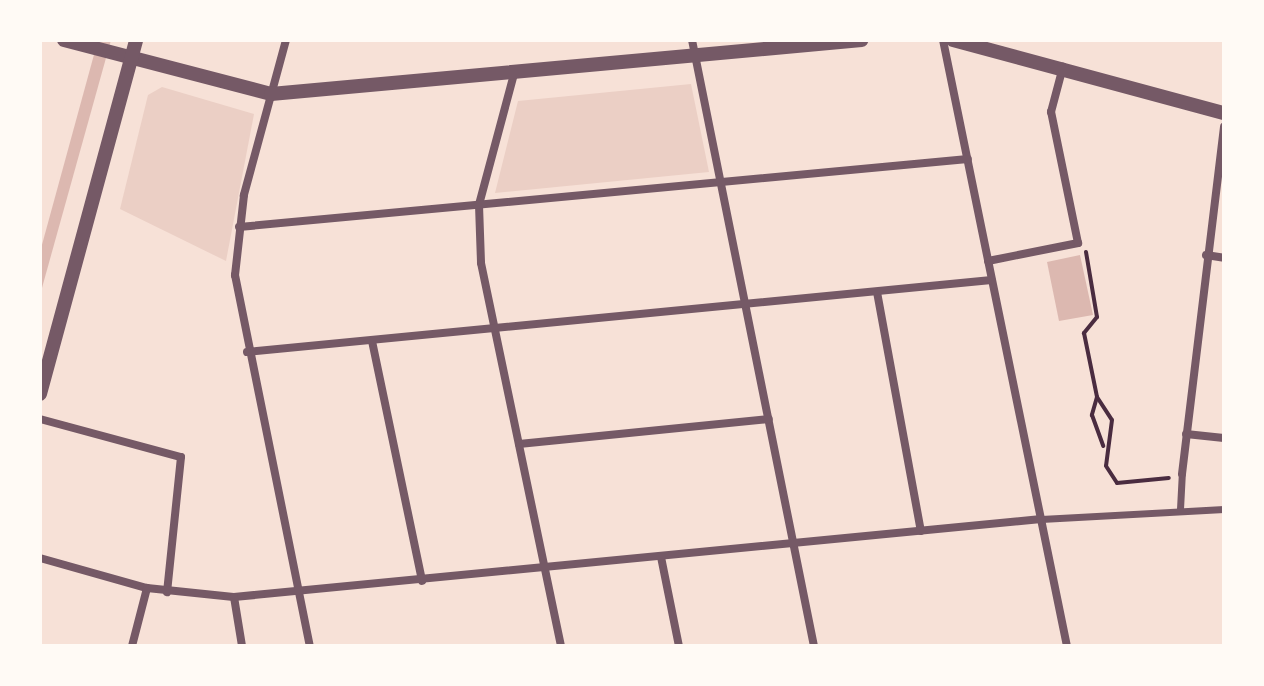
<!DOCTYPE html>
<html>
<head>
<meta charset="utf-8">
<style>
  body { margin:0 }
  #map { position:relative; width:1264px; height:686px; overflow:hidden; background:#f7e1d7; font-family:"Zilla Slab",serif }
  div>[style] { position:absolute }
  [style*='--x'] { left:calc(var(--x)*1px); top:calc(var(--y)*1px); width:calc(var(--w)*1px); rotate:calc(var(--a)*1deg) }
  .green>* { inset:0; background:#ebcfc5 }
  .water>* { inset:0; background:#dcb8b0 }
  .path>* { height:4px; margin:-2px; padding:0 2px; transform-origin:2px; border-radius:2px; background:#4a2c40 }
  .pedestrian>* { height:7px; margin:-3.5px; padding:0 3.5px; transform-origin:3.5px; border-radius:3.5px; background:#755966 }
  .minor>* { height:8px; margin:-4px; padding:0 4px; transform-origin:4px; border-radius:4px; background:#755966 }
  .tertiary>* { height:14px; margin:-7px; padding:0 7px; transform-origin:7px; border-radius:7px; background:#755966 }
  span { translate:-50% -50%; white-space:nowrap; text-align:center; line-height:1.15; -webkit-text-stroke:8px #fffaf5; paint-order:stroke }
  .frame { position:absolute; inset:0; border:42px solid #fffaf5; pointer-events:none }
</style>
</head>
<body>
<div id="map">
  <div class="green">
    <div style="clip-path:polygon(691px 84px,709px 172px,495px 193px,518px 101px)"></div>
    <div style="clip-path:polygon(162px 87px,254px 114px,226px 261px,120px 209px,148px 95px)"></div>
  </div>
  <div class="water">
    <div style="clip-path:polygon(98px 40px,111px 40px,40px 295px,40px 252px)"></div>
    <div style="clip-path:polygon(1080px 255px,1093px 315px,1059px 321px,1047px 262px)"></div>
  </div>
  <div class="path">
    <div style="--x:1086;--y:252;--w:66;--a:80.4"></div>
    <div style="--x:1097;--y:317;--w:21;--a:129"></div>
    <div style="--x:1084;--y:333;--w:65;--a:78.5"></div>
    <div style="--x:1097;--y:397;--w:27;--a:57"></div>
    <div style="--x:1112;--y:420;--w:46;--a:97.4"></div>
    <div style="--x:1106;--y:466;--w:20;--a:57"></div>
    <div style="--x:1117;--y:483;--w:52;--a:-5.5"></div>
    <div style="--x:1097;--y:397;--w:19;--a:106"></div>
    <div style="--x:1092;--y:415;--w:33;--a:70"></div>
  </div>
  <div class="pedestrian">
    <div style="--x:1180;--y:509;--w:35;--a:-87"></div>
    <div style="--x:1041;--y:519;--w:183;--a:-3.1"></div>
  </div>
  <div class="minor">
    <div style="--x:286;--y:40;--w:161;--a:105.2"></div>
    <div style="--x:244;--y:195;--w:81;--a:96.4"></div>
    <div style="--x:235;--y:275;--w:379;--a:78.6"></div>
    <div style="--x:692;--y:40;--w:618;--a:78.62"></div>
    <div style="--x:943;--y:40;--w:619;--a:78.44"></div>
    <div style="--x:514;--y:74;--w:136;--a:105"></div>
    <div style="--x:479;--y:205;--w:58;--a:88"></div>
    <div style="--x:481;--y:263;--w:391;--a:78.2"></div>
    <div style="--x:239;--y:227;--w:732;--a:-5.33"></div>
    <div style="--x:1206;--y:255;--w:18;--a:9"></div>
    <div style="--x:988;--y:261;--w:92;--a:-11.3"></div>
    <div style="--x:1078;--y:243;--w:134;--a:-101.6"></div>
    <div style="--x:1051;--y:112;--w:47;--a:-75.1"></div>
    <div style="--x:877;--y:292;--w:243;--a:79.6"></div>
    <div style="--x:372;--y:341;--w:245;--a:78.2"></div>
    <div style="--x:247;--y:352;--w:748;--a:-5.52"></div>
    <div style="--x:40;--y:419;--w:146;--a:15.1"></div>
    <div style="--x:181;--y:457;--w:136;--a:95.9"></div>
    <div style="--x:1186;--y:434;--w:38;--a:6"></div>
    <div style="--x:519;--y:444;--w:251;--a:-5.7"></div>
    <div style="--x:1182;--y:474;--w:350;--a:-83.1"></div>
    <div style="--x:661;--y:557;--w:91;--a:78.6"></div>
    <div style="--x:40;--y:558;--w:111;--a:15.7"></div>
    <div style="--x:147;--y:588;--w:87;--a:5.9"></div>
    <div style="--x:234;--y:597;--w:811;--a:-5.52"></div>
    <div style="--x:234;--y:597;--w:50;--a:80.7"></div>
    <div style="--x:132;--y:646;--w:60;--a:-75.5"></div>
  </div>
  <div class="tertiary">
    <div style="--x:64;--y:40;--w:214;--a:14.6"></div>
    <div style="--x:271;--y:94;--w:593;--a:-5.22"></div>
    <div style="--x:953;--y:40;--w:281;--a:15.1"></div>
    <div style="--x:40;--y:394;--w:367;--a:-74.8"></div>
  </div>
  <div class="frame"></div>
</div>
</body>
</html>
